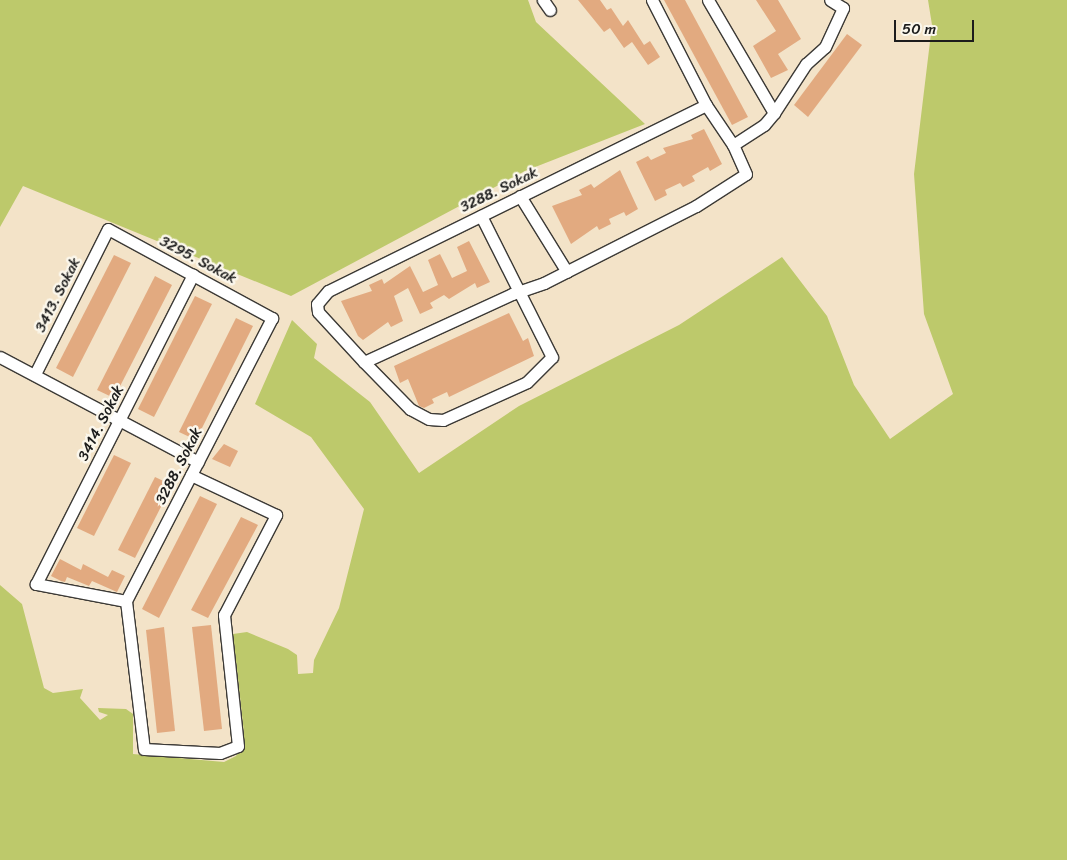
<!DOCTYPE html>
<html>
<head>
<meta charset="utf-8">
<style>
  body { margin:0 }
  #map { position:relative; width:1067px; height:860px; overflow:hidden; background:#f3e3c8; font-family:Sriracha,sans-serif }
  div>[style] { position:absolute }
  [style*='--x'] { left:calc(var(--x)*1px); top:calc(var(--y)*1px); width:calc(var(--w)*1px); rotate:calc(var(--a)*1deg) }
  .green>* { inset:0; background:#bdc96b }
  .building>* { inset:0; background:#e2aa80 }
  .roads { filter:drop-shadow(1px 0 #3c3a36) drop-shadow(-1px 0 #3c3a36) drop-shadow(0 1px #3c3a36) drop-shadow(0 -1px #3c3a36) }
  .minor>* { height:11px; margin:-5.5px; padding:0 5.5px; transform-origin:5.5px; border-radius:5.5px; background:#fff }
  span { translate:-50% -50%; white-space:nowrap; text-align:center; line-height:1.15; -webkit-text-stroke:5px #fbf7ec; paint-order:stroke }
  .street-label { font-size:15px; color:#1c1c1c }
  .scale { position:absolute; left:894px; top:20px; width:80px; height:22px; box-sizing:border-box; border:2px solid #1c1c1c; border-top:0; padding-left:6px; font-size:15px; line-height:18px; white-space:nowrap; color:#1c1c1c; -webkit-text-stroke:4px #fbf7ec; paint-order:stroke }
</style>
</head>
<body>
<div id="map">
  <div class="green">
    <div style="clip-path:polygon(0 0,528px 0,536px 22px,645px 124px,525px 171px,291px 296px,23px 186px,0 227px)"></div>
    <div style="clip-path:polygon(928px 0,1067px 0,1067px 860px,0 860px,0 585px,22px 604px,44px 688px,53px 693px,83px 689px,80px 698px,100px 720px,108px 715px,99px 712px,98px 708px,126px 709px,133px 714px,133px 754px,224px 762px,236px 756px,244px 745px,244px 733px,233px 634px,247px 632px,288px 649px,297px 655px,298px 674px,313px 673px,314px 660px,339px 608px,364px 509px,311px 437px,255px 404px,292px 320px,317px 344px,314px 358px,370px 402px,419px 473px,519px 406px,679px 325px,782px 257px,827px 316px,854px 385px,890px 439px,953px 394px,924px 314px,914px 174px,932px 25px)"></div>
  </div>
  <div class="building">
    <div style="clip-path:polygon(578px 0,600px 0,607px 10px,611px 8px,623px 26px,628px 20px,644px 45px,650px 41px,660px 57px,648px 65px,632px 42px,624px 48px,610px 28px,604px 32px)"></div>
    <div style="clip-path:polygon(664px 0,685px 0,748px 117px,732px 125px)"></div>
    <div style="clip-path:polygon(756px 0,778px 0,801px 39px,778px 54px,788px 70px,771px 78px,753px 46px,776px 31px)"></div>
    <div style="clip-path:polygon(847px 34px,862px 45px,808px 117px,794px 105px)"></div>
    <div style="clip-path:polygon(704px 129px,722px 164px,710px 171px,708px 167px,692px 176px,695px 181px,683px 187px,680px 183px,665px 190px,667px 195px,655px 201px,636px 162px,648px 156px,651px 160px,666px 153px,663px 148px,693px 139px,691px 135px)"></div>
    <div style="clip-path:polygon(620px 170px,638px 209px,626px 216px,624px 212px,609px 219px,611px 224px,599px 230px,597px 226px,571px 244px,552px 206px,582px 195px,579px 190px,591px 184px,594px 188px)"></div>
    <div style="clip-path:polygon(469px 241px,490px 282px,477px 288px,475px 283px,449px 299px,444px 295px,430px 303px,433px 308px,420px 314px,408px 288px,394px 296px,403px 321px,391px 327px,388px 322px,363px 340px,358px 336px,341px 301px,372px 291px,369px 285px,382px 279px,384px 284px,410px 266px,423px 292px,438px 285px,428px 260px,440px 254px,452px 278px,467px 271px,457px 247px)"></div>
    <div style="clip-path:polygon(114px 255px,131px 263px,73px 377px,56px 368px)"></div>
    <div style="clip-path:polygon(155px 276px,172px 285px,114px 398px,97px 390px)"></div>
    <div style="clip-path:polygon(195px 296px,212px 304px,154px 417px,138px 409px)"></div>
    <div style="clip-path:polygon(509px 313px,523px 341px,528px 338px,534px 356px,449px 397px,447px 392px,432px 399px,434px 403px,424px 408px,419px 406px,408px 379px,400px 383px,394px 366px)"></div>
    <div style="clip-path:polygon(236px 318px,253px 326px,196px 440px,179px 432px)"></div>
    <div style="clip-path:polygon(224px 444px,238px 451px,230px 467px,212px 459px)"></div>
    <div style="clip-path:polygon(114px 455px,131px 463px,94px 536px,77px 528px)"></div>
    <div style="clip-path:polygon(155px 477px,172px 485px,135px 558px,118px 550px)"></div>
    <div style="clip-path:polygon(200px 496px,217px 504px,159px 618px,142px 609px)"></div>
    <div style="clip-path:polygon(241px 517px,258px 525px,208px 618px,191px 610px)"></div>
    <div style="clip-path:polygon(60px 559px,81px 570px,83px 564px,108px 577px,112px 570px,125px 576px,117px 592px,92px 581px,89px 586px,67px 577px,65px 582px,61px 581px,51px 576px)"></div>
    <div style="clip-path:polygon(211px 625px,222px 729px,204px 731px,192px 627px)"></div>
    <div style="clip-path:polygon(164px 627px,175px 731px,157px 733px,146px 630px)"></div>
  </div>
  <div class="roads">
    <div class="minor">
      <div style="--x:543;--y:0;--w:12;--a:55"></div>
      <div style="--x:652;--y:0;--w:118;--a:62.8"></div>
      <div style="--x:706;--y:105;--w:48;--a:56"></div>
      <div style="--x:708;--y:0;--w:131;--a:59.7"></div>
      <div style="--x:774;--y:113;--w:59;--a:-56.9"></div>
      <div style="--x:806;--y:64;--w:25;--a:-42"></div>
      <div style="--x:825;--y:47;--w:43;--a:-65.2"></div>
      <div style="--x:843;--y:8;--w:15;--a:-148"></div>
      <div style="--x:706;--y:105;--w:421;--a:153.8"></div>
      <div style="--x:328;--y:291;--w:17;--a:130"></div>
      <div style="--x:317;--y:304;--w:8;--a:83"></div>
      <div style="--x:318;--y:312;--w:68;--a:47.4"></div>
      <div style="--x:364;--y:362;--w:163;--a:-24.7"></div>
      <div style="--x:512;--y:294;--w:34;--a:-19"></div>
      <div style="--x:544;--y:283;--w:170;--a:-26.9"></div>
      <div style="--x:696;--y:206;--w:59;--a:-32.6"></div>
      <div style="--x:746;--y:174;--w:32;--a:-114"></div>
      <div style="--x:733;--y:145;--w:37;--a:-33"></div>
      <div style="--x:764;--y:125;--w:16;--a:-50"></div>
      <div style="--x:520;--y:196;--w:89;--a:58.3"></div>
      <div style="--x:0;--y:357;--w:224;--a:27.9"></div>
      <div style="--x:364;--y:362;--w:66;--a:45.6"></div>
      <div style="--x:410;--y:409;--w:21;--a:28"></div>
      <div style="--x:429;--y:419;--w:14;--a:4"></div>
      <div style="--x:443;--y:420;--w:92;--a:-24.3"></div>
      <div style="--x:527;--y:382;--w:35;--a:-45"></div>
      <div style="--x:552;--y:357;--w:158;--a:-116.7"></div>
      <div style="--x:35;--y:374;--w:162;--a:-63.3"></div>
      <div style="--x:108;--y:229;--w:187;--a:28.5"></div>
      <div style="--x:272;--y:318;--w:318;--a:117.3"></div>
      <div style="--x:126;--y:601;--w:149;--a:83.1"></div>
      <div style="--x:144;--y:749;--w:76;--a:3"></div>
      <div style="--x:220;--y:753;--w:19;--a:-21"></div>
      <div style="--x:238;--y:746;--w:132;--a:-96.1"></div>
      <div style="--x:224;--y:615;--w:113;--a:-62.5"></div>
      <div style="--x:276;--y:515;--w:94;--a:-154.8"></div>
      <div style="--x:126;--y:601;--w:92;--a:-169.3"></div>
      <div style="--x:36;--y:584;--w:347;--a:-63.1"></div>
    </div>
  </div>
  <div class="street-label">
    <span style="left:499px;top:190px;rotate:-26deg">3288. Sokak</span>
    <span style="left:198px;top:260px;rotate:28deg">3295. Sokak</span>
    <span style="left:58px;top:295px;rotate:-63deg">3413. Sokak</span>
    <span style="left:101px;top:423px;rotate:-63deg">3414. Sokak</span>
    <span style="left:179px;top:466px;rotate:-63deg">3288. Sokak</span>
  </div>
  <div class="scale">50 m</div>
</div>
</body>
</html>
